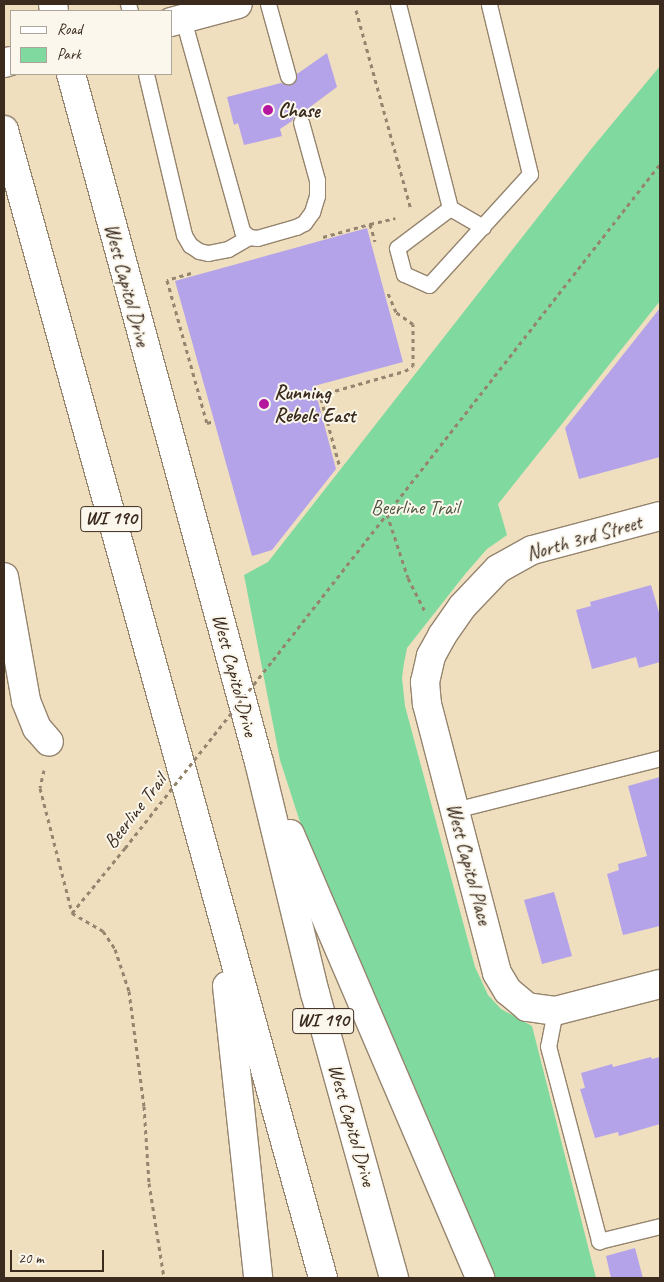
<!DOCTYPE html>
<html>
<head>
<meta charset="utf-8">
<style>
  body { margin:0 }
  #map { position:relative; width:664px; height:1282px; overflow:hidden; background:#efdfbe; font-family:Caveat,sans-serif }
  div>[style] { position:absolute }
  [style*='--x'] { left:calc(var(--x)*1px); top:calc(var(--y)*1px); width:calc(var(--w)*1px); rotate:calc(var(--a)*1deg) }
  .green>* { inset:0; background:#80d99f }
  .building>* { inset:0; background:#b5a3ea }
  .path>* { height:3px; margin-top:-1.5px; transform-origin:0; background:repeating-linear-gradient(90deg,#95846e 0 4px,transparent 0 8px) }
  .roads { filter:drop-shadow(1px 0 #95846e) drop-shadow(-1px 0 #95846e) drop-shadow(0 1px #95846e) drop-shadow(0 -1px #95846e) }
  .service>* { height:15px; margin:-7.5px; padding:0 7.5px; transform-origin:7.5px; border-radius:7.5px; background:#fff }
  .minor>* { height:28px; margin:-14px; padding:0 14px; transform-origin:14px; border-radius:14px; background:#fff }
  .primary>* { height:28px; margin:-14px; padding:0 14px; transform-origin:14px; border-radius:14px; background:#fff }
  .path-bridge>* { height:3px; margin-top:-1.5px; transform-origin:0; background:repeating-linear-gradient(90deg,#95846e 0 4px,transparent 0 8px) }
  .dots>* { width:14px; height:14px; translate:-50% -50%; box-sizing:border-box; border:2px solid #fbf7ec; border-radius:50% }
  span { translate:-50% -50%; white-space:nowrap; text-align:center; line-height:1.15; -webkit-text-stroke:4px #fbf7ec; paint-order:stroke }
  .shield-label span { padding:1px 4px; background:#fbf7ec; border:1px solid; border-radius:4px; -webkit-text-stroke-width:0 }
  .shield-label { font-size:19px; color:#3b2a1e; font-weight:700 }
  .poi-label { font-size:20px; color:#3b2a1e; font-weight:700 }
  .left { translate:0 -50%; text-align:left }
  .street-label { font-size:20px; color:#3b2a1e }
  .park-label { font-size:20px; color:#4c563e }
  .frame { position:absolute; inset:0; border:5px solid #3b2a1e; pointer-events:none }
  .legend { position:absolute; left:10px; top:10px; width:162px; height:65px; box-sizing:border-box; background:#fbf7ec; border:1px solid #aea59a; margin:0; padding:6px 9px; list-style:none; font-size:15px; color:#3b2a1e }
  .legend li { display:flex; align-items:center; gap:10px; height:25px }
  .legend b { width:25px; border:1px solid #aea59a }
  .scale { position:absolute; left:10px; top:1250px; width:94px; height:22px; box-sizing:border-box; border:2px solid #3b2a1e; border-top:0; padding-left:6px; font-size:15px; line-height:18px; white-space:nowrap; color:#3b2a1e; -webkit-text-stroke:4px #fbf7ec; paint-order:stroke }
</style>
</head>
<body>
<div id="map">
  <div class="green">
    <div style="clip-path:polygon(660px 66px,660px 301px,498px 504px,507px 535px,487px 549px,466px 573px,407px 648px,404px 663px,402px 678px,405px 706px,475px 967px,488px 995px,501px 1009px,532px 1026px,596px 1278px,496px 1278px,318px 869px,300px 822px,280px 760px,244px 575px,268px 562px,592px 148px)"></div>
  </div>
  <div class="building">
    <div style="clip-path:polygon(327px 53px,337px 87px,302px 113px,295px 115px,292px 121px,280px 129px,282px 136px,244px 145px,238px 123px,234px 125px,227px 97px,281px 83px,291px 85px,295px 82px,297px 74px)"></div>
    <div style="clip-path:polygon(367px 228px,403px 362px,314px 386px,336px 469px,272px 550px,252px 556px,175px 281px)"></div>
    <div style="clip-path:polygon(660px 308px,660px 457px,579px 479px,565px 428px)"></div>
    <div style="clip-path:polygon(651px 585px,660px 616px,660px 662px,639px 668px,636px 657px,592px 669px,576px 610px,591px 606px,590px 602px)"></div>
    <div style="clip-path:polygon(660px 777px,660px 926px,623px 935px,607px 874px,619px 870px,618px 864px,647px 856px,628px 786px)"></div>
    <div style="clip-path:polygon(554px 892px,572px 956px,542px 964px,524px 900px)"></div>
    <div style="clip-path:polygon(651px 1057px,652px 1059px,660px 1057px,660px 1124px,619px 1136px,618px 1132px,595px 1138px,580px 1089px,585px 1088px,581px 1073px,612px 1064px,613px 1067px)"></div>
    <div style="clip-path:polygon(635px 1248px,643px 1278px,611px 1278px,606px 1256px)"></div>
  </div>
  <div class="path">
    <div style="--x:356;--y:10;--w:206;--a:74.6"></div>
    <div style="--x:370;--y:224;--w:26;--a:-13"></div>
    <div style="--x:323;--y:237;--w:49;--a:-15.5"></div>
    <div style="--x:370;--y:224;--w:18;--a:74"></div>
    <div style="--x:191;--y:273;--w:25;--a:164"></div>
    <div style="--x:167;--y:280;--w:148;--a:74.4"></div>
    <div style="--x:207;--y:423;--w:7;--a:-16"></div>
    <div style="--x:339;--y:464;--w:72;--a:-105.4"></div>
    <div style="--x:320;--y:395;--w:88;--a:-15.8"></div>
    <div style="--x:405;--y:371;--w:9;--a:-32"></div>
    <div style="--x:413;--y:366;--w:42;--a:-90"></div>
    <div style="--x:413;--y:324;--w:21;--a:-145"></div>
    <div style="--x:396;--y:312;--w:21;--a:-113"></div>
    <div style="--x:387;--y:514;--w:67;--a:71.8"></div>
    <div style="--x:408;--y:578;--w:36;--a:63"></div>
    <div style="--x:273;--y:660;--w:629;--a:-52.04"></div>
    <div style="--x:44;--y:770;--w:18;--a:103"></div>
    <div style="--x:40;--y:788;--w:129;--a:75.6"></div>
    <div style="--x:72;--y:913;--w:36;--a:30"></div>
    <div style="--x:103;--y:931;--w:22;--a:56"></div>
    <div style="--x:115;--y:949;--w:44;--a:71.6"></div>
    <div style="--x:129;--y:991;--w:116;--a:82.6"></div>
    <div style="--x:144;--y:1106;--w:77;--a:86.3"></div>
    <div style="--x:149;--y:1183;--w:96;--a:81"></div>
    <div style="--x:72;--y:913;--w:84;--a:-50.8"></div>
  </div>
  <div class="roads">
    <div class="service">
      <div style="--x:128;--y:4;--w:7;--a:74"></div>
      <div style="--x:268;--y:4;--w:75;--a:74.5"></div>
      <div style="--x:398;--y:4;--w:211;--a:75.7"></div>
      <div style="--x:450;--y:208;--w:66;--a:143"></div>
      <div style="--x:397;--y:248;--w:27;--a:75"></div>
      <div style="--x:404;--y:274;--w:27;--a:24"></div>
      <div style="--x:429;--y:285;--w:150;--a:-47.7"></div>
      <div style="--x:530;--y:174;--w:175;--a:-103.6"></div>
      <div style="--x:183;--y:19;--w:220;--a:74.4"></div>
      <div style="--x:242;--y:231;--w:9;--a:41"></div>
      <div style="--x:249;--y:237;--w:8;--a:7"></div>
      <div style="--x:257;--y:238;--w:41;--a:-15.8"></div>
      <div style="--x:296;--y:227;--w:9;--a:-27"></div>
      <div style="--x:304;--y:223;--w:14;--a:-54"></div>
      <div style="--x:312;--y:212;--w:17;--a:-73"></div>
      <div style="--x:317;--y:196;--w:16;--a:-90"></div>
      <div style="--x:317;--y:180;--w:60;--a:-105.4"></div>
      <div style="--x:146;--y:74;--w:165;--a:76.7"></div>
      <div style="--x:184;--y:235;--w:12;--a:59"></div>
      <div style="--x:190;--y:245;--w:11;--a:34"></div>
      <div style="--x:199;--y:251;--w:9;--a:13"></div>
      <div style="--x:208;--y:253;--w:20;--a:-11"></div>
      <div style="--x:228;--y:249;--w:24;--a:-30"></div>
      <div style="--x:450;--y:208;--w:38;--a:30"></div>
      <div style="--x:455;--y:810;--w:211;--a:-14.2"></div>
      <div style="--x:555;--y:1011;--w:36;--a:101"></div>
      <div style="--x:548;--y:1046;--w:202;--a:75.3"></div>
      <div style="--x:599;--y:1241;--w:63;--a:-13.8"></div>
    </div>
    <div class="minor">
      <div style="--x:171;--y:22;--w:69;--a:-15"></div>
      <div style="--x:4;--y:63;--w:7;--a:-16"></div>
      <div style="--x:660;--y:516;--w:132;--a:165.1"></div>
      <div style="--x:532;--y:550;--w:39;--a:151"></div>
      <div style="--x:498;--y:569;--w:52;--a:133.5"></div>
      <div style="--x:462;--y:607;--w:35;--a:125"></div>
      <div style="--x:442;--y:636;--w:23;--a:119"></div>
      <div style="--x:431;--y:656;--w:27;--a:103"></div>
      <div style="--x:425;--y:682;--w:22;--a:85"></div>
      <div style="--x:427;--y:704;--w:278;--a:75.4"></div>
      <div style="--x:497;--y:973;--w:21;--a:59"></div>
      <div style="--x:508;--y:991;--w:25;--a:40"></div>
      <div style="--x:527;--y:1007;--w:28;--a:8"></div>
      <div style="--x:555;--y:1011;--w:108;--a:-14.4"></div>
      <div style="--x:4;--y:577;--w:126;--a:79.9"></div>
      <div style="--x:26;--y:701;--w:29;--a:68"></div>
      <div style="--x:37;--y:728;--w:18;--a:49"></div>
    </div>
    <div class="primary">
      <div style="--x:53;--y:4;--w:7;--a:82"></div>
      <div style="--x:71;--y:74;--w:713;--a:74.72"></div>
      <div style="--x:259;--y:762;--w:238;--a:76.4"></div>
      <div style="--x:315;--y:993;--w:296;--a:74.5"></div>
      <div style="--x:4;--y:130;--w:1191;--a:74.47"></div>
      <div style="--x:290;--y:834;--w:483;--a:66.8"></div>
      <div style="--x:227;--y:986;--w:294;--a:83.9"></div>
    </div>
  </div>
  <div class="path-bridge">
    <div style="--x:125;--y:848;--w:239;--a:-51.8"></div>
  </div>
  <div class="dots">
    <div style="left:268px;top:110px;background:#b5179e"></div>
    <div style="left:264px;top:404px;background:#b5179e"></div>
  </div>
  <div class="shield-label">
    <span style="left:111px;top:519px">WI 190</span>
    <span style="left:323px;top:1021px">WI 190</span>
  </div>
  <div class="poi-label">
    <span class="left" style="left:278px;top:110px">Chase</span>
    <span class="left" style="left:274px;top:404px">Running<br>Rebels East</span>
  </div>
  <div class="street-label">
    <span style="left:127px;top:285px;rotate:75deg">West Capitol Drive</span>
    <span style="left:584px;top:538px;rotate:-16deg">North 3rd Street</span>
    <span style="left:235px;top:675px;rotate:75deg">West Capitol Drive</span>
    <span style="left:135px;top:811px;rotate:-52deg">Beerline Trail</span>
    <span style="left:469px;top:864px;rotate:75deg">West Capitol Place</span>
    <span style="left:352px;top:1125px;rotate:74deg">West Capitol Drive</span>
  </div>
  <div class="park-label">
    <span style="left:415px;top:507px">Beerline Trail</span>
  </div>
  <div class="frame"></div>
  <ul class="legend">
  <li><b style="height:6px;background:#fff"></b>Road</li>
  <li><b style="height:14px;background:#80d99f"></b>Park</li>
  </ul>
  <div class="scale">20 m</div>
</div>
</body>
</html>
